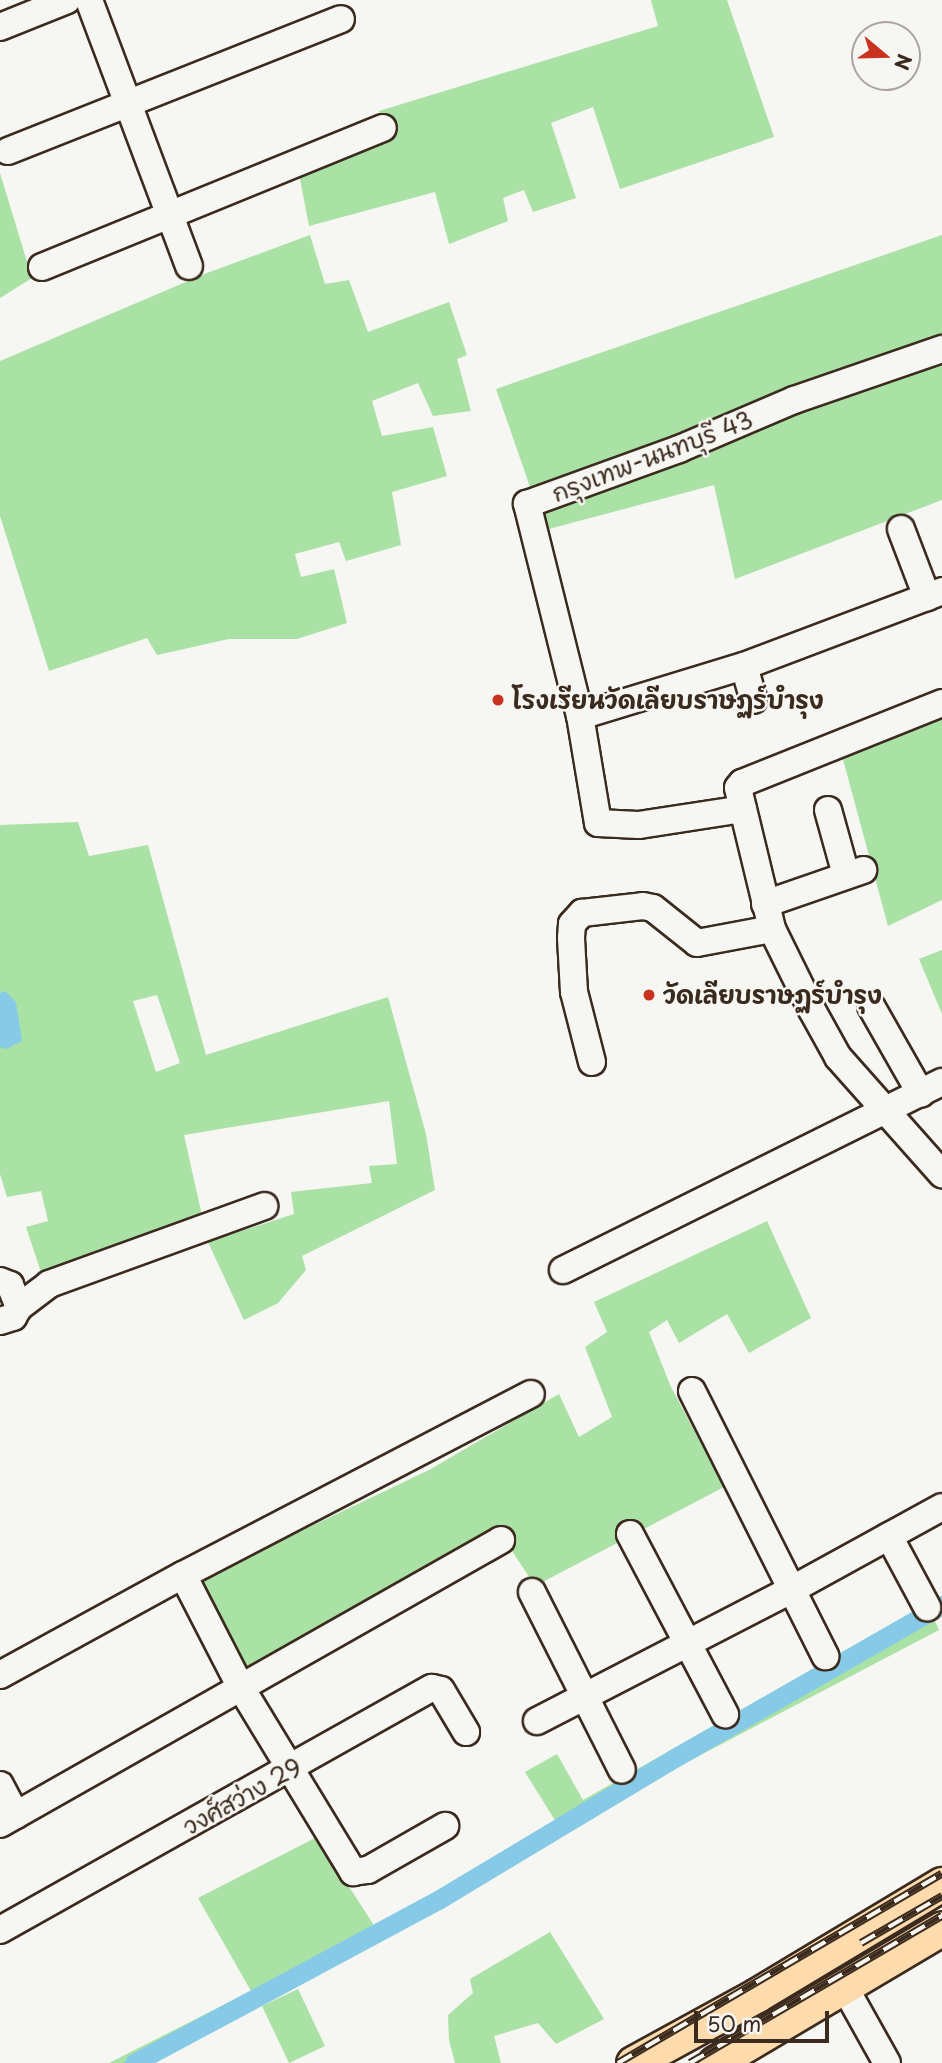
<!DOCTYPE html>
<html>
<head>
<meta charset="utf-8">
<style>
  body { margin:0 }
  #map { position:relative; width:942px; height:2063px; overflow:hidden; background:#f6f6f2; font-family:"Playpen Sans","Playpen Sans Thai",sans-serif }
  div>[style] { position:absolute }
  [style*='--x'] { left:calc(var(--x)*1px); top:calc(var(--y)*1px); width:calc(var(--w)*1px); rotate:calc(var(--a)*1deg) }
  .green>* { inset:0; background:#aae1a5 }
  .water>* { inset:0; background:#86cae7 }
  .canal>* { height:19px; margin:-9.5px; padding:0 9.5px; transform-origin:9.5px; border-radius:9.5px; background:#86cae7 }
  .roads { filter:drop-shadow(2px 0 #3b2a1e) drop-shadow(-2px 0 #3b2a1e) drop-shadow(0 2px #3b2a1e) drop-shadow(0 -2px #3b2a1e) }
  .minor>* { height:26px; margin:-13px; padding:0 13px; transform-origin:13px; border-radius:13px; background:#f6f6f2 }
  .major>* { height:33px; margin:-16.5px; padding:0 16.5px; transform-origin:16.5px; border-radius:16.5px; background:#fddbac }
  .rail>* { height:8px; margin-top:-4px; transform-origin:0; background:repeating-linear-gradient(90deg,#f6f6f2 0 16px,#3b2a1e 0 32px); box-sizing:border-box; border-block:2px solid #3b2a1e }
  .dots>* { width:19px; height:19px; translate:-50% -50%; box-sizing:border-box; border:4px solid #f6f6f2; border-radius:50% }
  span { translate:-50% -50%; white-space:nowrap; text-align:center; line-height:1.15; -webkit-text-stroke:5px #f6f6f2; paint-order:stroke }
  .street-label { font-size:24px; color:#3b2a1e }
  .poi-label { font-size:24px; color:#3b2a1e; font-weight:700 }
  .left { translate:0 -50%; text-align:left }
  .north { position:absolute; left:851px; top:21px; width:70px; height:70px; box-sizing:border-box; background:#f6f6f2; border:2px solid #aba49d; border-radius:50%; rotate:109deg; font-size:19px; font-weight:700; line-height:28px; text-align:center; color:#3b2a1e }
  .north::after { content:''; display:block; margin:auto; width:24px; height:32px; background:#c8321e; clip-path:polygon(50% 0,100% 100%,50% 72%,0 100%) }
  .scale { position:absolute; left:694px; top:2011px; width:135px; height:32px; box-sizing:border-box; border:4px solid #3b2a1e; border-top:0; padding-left:9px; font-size:21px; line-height:24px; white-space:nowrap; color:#3b2a1e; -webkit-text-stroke:5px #f6f6f2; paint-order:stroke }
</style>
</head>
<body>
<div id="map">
  <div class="green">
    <div style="clip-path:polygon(651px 0,727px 0,774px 137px,620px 189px,593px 107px,551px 123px,576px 198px,533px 212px,524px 190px,503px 198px,508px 221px,449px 244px,435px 192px,309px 226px,299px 174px,390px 141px,379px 111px,658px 26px)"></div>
    <div style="clip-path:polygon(0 173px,32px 278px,0 298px)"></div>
    <div style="clip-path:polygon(310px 235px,325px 284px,349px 280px,368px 332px,449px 302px,467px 355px,457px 359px,471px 411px,433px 416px,418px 383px,372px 401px,382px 436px,433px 427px,447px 476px,392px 492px,401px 545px,346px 561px,339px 542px,295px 554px,301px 577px,334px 569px,347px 623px,297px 639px,229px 639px,157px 655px,147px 638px,49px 671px,0 516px,0 361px,207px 273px)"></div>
    <div style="clip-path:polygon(942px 235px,942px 500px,735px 579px,714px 485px,545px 530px,496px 389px)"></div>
    <div style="clip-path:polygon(942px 713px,942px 900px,888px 926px,841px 752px)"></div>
    <div style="clip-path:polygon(evenodd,78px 822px,89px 856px,148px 845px,206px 1055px,388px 997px,426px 1134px,435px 1190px,302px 1256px,306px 1270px,278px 1303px,244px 1320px,208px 1242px,294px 1214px,291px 1192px,372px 1183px,369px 1166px,397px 1164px,389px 1101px,184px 1135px,203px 1220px,42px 1275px,26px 1227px,48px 1221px,41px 1191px,7px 1197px,0 1174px,0 825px,78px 822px,157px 995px,180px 1063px,156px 1072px,133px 1001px,157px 995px)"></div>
    <div style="clip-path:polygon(942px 950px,942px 1014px,919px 959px)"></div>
    <div style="clip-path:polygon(767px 1221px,811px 1318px,749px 1353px,727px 1314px,679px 1343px,667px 1320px,649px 1332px,671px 1387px,724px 1487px,535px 1586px,501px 1534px,248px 1670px,200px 1586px,207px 1576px,429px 1470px,559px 1394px,579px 1437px,612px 1417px,585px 1347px,607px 1332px,594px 1302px)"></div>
    <div style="clip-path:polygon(915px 1611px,934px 1619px,939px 1630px,676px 1768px,390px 1936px,153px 2063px,109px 2063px,251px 1991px,198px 1898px,317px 1837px,375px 1927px,556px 1822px,525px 1772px,557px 1754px,583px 1800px)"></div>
    <div style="clip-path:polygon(550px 1932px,604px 2019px,556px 2044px,538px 2023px,494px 2036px,501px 2063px,455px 2063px,449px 2040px,448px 2015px,473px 1993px,470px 1979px)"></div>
    <div style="clip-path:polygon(298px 1989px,325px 2046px,289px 2063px,262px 2006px)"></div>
  </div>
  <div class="water">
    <div style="clip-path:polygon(5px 991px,16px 1002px,22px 1041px,6px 1049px,0 1047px,0 993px)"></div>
  </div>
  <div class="canal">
    <div style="--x:134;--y:2063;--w:345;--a:-28.2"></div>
    <div style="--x:438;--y:1900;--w:280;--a:-31"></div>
    <div style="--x:678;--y:1756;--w:304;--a:-29.8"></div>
  </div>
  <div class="roads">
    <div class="minor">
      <div style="--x:89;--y:0;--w:284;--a:69.4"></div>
      <div style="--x:0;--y:27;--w:72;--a:-21.9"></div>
      <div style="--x:8;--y:151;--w:358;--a:-21.6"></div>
      <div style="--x:42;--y:267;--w:368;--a:-22.2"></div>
      <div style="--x:901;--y:529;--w:73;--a:69.1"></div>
      <div style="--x:744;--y:666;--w:35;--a:74"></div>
      <div style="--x:942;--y:703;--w:215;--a:158.2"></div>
      <div style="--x:742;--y:783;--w:6;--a:129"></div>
      <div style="--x:738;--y:788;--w:145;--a:76.4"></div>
      <div style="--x:772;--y:929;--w:90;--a:63.7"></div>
      <div style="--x:812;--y:1010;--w:54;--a:61"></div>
      <div style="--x:838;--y:1057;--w:157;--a:48.4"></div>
      <div style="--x:580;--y:716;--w:171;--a:-17"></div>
      <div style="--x:744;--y:666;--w:212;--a:-20.7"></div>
      <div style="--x:743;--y:809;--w:106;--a:171.3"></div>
      <div style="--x:638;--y:825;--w:40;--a:-177.1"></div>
      <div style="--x:598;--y:823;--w:109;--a:-99.5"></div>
      <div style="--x:580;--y:716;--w:219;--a:-104"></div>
      <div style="--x:527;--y:504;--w:162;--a:-19.9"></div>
      <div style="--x:679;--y:449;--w:125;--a:-23.1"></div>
      <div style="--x:794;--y:400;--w:157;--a:-19"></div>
      <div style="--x:828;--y:810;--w:67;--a:74.5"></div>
      <div style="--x:765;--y:904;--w:104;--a:-19.1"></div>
      <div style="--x:871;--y:1006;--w:101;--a:60.4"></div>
      <div style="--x:592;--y:1062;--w:72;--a:-104.4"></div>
      <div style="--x:574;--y:992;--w:54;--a:-93.2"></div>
      <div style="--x:571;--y:938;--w:14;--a:-86"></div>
      <div style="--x:572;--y:924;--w:15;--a:-48"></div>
      <div style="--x:582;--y:913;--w:61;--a:-6.5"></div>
      <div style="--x:643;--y:906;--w:10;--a:11"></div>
      <div style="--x:653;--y:908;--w:56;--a:38.5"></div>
      <div style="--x:697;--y:943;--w:76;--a:-10.6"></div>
      <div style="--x:563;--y:1270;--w:423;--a:-26.4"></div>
      <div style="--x:0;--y:1281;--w:11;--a:22"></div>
      <div style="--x:10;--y:1285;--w:24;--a:68"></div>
      <div style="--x:0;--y:1321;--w:14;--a:-17"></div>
      <div style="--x:13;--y:1317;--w:12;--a:-59"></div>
      <div style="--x:19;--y:1307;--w:38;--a:-37"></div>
      <div style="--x:49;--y:1284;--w:229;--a:-19.9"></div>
      <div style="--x:692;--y:1391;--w:297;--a:63.3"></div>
      <div style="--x:630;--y:1534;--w:204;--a:62.2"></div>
      <div style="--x:889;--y:1536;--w:81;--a:61.8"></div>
      <div style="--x:183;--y:1575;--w:125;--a:62.8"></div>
      <div style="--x:240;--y:1686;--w:218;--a:58.7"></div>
      <div style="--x:353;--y:1872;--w:15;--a:-8"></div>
      <div style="--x:368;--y:1870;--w:89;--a:-29.7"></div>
      <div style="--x:532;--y:1592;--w:199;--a:63.2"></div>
      <div style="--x:0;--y:1675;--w:209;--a:-28.7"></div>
      <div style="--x:183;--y:1575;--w:392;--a:-27.5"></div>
      <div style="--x:537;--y:1721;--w:286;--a:-27.3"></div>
      <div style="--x:791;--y:1590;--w:172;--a:-28.8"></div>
      <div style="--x:0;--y:1785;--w:34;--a:62"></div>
      <div style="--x:0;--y:1824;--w:576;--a:-29.55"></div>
      <div style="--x:0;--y:1930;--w:495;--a:-29.3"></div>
      <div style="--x:432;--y:1688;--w:9;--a:13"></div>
      <div style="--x:441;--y:1690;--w:49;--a:59.2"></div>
      <div style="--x:844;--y:1986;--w:88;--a:60.8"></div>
    </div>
    <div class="major">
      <div style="--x:633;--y:2063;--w:141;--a:-28.7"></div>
      <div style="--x:757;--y:1995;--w:216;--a:-31"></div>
      <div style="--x:715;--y:2063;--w:264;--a:-30.7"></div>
    </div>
  </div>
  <div class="rail">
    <div style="--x:861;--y:1943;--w:94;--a:-30.1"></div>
    <div style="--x:618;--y:2063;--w:375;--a:-30.3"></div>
    <div style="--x:690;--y:2063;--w:292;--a:-30.3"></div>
  </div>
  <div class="dots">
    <div style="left:498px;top:700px;background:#c8321e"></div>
    <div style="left:649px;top:995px;background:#c8321e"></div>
  </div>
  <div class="street-label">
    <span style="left:652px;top:456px;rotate:-21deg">กรุงเทพ-นนทบุรี 43</span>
    <span style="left:242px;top:1796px;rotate:-29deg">วงศ์สว่าง 29</span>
  </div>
  <div class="poi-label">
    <span class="left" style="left:512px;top:700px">โรงเรียนวัดเลียบราษฏร์บำรุง</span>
    <span class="left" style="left:663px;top:995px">วัดเลียบราษฏร์บำรุง</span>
  </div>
  <div class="north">N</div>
  <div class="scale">50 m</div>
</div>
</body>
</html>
